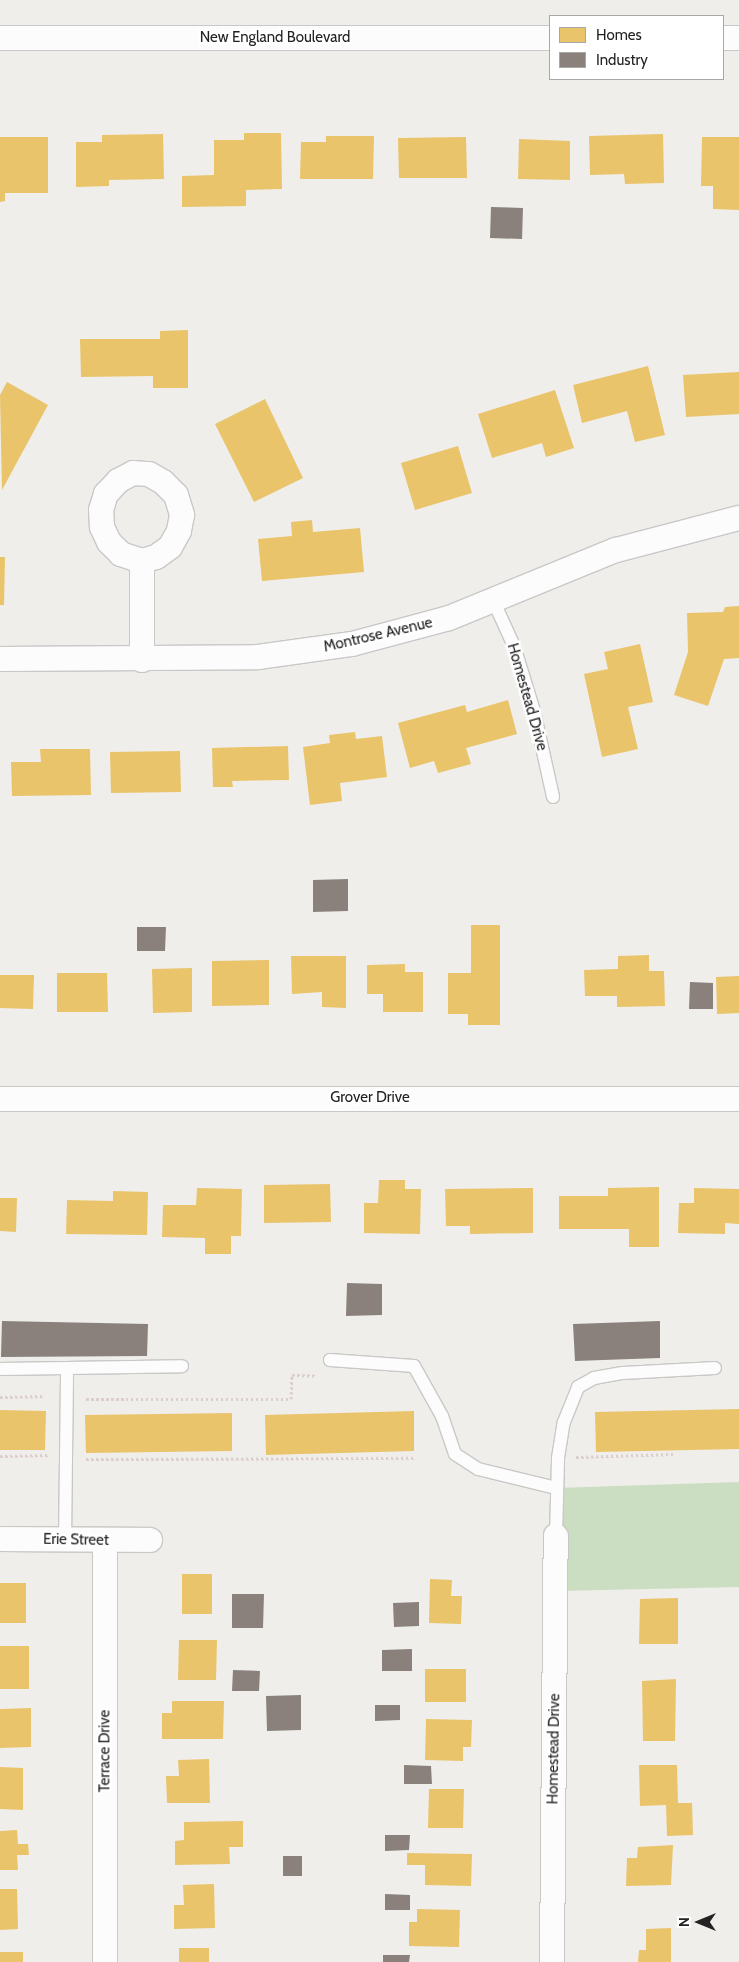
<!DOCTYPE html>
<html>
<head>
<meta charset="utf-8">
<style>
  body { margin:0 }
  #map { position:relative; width:739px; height:1962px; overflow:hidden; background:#f0eeeb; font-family:Cabin,sans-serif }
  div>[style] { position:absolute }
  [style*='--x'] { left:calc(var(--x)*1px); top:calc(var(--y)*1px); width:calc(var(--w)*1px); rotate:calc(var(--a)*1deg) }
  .forest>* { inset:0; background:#cbdec1 }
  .homes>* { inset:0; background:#e9c46a }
  .industry>* { inset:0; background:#8a817c }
  .path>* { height:3px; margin-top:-1.5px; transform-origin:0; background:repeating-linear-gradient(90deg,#dccecd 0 2.5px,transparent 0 5px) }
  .roads { filter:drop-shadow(1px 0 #c9c8c7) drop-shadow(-1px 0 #c9c8c7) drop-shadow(0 1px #c9c8c7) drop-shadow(0 -1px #c9c8c7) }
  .lane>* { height:12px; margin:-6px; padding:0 6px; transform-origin:6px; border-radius:6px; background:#fdfcfc }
  .street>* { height:24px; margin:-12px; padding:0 12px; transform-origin:12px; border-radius:12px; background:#fdfcfc }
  span { translate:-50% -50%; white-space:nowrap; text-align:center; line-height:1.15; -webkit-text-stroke:5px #fff; paint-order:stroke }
  .street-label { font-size:15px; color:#222 }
  .legend { position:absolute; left:549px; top:15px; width:175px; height:65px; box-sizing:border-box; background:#fff; border:1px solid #a7a7a7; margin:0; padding:6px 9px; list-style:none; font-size:15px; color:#222 }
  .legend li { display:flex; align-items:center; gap:10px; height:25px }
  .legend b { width:25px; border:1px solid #a7a7a7 }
  .north { position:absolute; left:674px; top:1897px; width:50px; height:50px; -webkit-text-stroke:4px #fff; paint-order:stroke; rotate:270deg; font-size:14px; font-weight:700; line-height:20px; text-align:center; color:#222 }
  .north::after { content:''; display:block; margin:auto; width:18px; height:22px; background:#222; clip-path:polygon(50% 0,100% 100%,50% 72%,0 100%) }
</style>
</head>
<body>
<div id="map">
  <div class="forest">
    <div style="clip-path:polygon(739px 1482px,739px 1587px,556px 1591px,556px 1488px)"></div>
  </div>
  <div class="homes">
    <div style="clip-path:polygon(244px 133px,281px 133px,282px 189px,246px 190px,246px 206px,182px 207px,182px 176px,214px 175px,214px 140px,244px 140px)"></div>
    <div style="clip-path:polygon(163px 134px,164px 179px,109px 180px,109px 186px,76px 187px,76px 142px,102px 142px,102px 135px)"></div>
    <div style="clip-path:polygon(663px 134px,664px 183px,625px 184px,624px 174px,590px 175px,589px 136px)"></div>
    <div style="clip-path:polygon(326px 136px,374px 136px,373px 179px,300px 179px,301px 142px,326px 142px)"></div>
    <div style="clip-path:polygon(0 137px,48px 137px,48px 193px,5px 193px,5px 201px,0 202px)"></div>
    <div style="clip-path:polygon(466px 137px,467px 178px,399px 178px,398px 138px)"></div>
    <div style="clip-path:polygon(702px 137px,739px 137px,739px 210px,713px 209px,713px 186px,701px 186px)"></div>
    <div style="clip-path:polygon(519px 139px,570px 141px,570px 180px,518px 179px)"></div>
    <div style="clip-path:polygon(188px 330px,188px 388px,153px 388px,153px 376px,81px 377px,80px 339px,160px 339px,160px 331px)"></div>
    <div style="clip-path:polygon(648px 366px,665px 435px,635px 442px,627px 411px,582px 423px,573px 385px)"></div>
    <div style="clip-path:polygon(739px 372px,739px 414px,686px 417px,683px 375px)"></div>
    <div style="clip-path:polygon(7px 382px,48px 405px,2px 490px,0 395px)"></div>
    <div style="clip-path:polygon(555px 390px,574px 448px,546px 457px,542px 443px,492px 458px,478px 414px)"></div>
    <div style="clip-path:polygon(265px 399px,303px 478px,254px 502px,215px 424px)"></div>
    <div style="clip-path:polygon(458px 446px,472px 493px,415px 510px,401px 463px)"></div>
    <div style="clip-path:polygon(312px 520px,313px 532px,360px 528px,364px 572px,262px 581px,258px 539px,292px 536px,291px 522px)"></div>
    <div style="clip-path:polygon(0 557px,5px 557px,4px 605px,0 605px)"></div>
    <div style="clip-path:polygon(739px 606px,739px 658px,724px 659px,708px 706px,674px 695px,688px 652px,687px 613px,723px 612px,725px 607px)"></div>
    <div style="clip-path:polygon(640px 644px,653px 702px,628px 707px,638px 749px,602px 757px,584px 674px,608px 669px,604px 652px)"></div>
    <div style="clip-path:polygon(508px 700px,517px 734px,466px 748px,471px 764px,438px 773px,434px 761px,410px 768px,398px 723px,465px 705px,467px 712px)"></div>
    <div style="clip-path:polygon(355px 732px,356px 739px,382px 736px,387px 777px,340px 783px,342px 801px,310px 805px,303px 747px,330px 743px,329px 735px)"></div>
    <div style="clip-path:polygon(288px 746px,289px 780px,232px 781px,233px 787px,213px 787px,212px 748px)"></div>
    <div style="clip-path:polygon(40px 749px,90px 749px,91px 795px,12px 796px,11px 762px,41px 762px)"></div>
    <div style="clip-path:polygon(180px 751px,181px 792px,111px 793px,110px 752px)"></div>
    <div style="clip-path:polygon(471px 925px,500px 925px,500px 1025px,468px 1025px,468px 1014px,448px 1014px,448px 973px,471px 973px)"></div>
    <div style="clip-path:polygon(649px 955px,649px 971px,664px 971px,665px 1006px,617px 1007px,617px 996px,585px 996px,584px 970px,618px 969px,618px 956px)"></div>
    <div style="clip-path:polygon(291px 956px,346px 956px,346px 1008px,322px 1007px,322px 992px,292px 994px)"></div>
    <div style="clip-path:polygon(269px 960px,269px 1005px,212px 1006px,212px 961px)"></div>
    <div style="clip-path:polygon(405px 964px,405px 972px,423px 972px,423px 1012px,383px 1012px,383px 994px,367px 994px,367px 965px)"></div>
    <div style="clip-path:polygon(192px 968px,192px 1012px,153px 1013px,152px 969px)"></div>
    <div style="clip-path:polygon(57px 973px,107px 973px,108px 1012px,57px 1012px)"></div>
    <div style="clip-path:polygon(0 975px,34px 975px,33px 1009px,0 1008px)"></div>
    <div style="clip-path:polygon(739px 976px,739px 1013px,717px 1014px,716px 977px)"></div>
    <div style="clip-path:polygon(379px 1180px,405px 1180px,405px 1189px,421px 1189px,420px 1234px,364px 1233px,364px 1203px,378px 1203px)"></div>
    <div style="clip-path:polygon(330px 1184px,331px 1222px,264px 1223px,264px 1185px)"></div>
    <div style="clip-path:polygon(659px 1187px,659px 1247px,629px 1247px,629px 1229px,559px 1229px,559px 1196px,608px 1196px,608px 1188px)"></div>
    <div style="clip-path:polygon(197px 1188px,242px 1189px,241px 1236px,231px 1236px,231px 1254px,205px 1254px,205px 1238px,162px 1237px,163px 1205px,196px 1205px)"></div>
    <div style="clip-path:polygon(533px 1188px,533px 1233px,470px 1234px,470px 1226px,446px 1226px,445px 1189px)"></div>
    <div style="clip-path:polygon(694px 1188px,739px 1189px,739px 1224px,725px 1223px,725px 1234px,678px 1233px,679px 1203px,694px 1203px)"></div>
    <div style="clip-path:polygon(113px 1191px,148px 1192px,147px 1235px,66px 1234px,67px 1200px,113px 1201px)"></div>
    <div style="clip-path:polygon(0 1198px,17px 1198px,16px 1232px,0 1231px)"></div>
    <div style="clip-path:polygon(739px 1409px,739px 1449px,596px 1452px,595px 1412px)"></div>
    <div style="clip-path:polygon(0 1410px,46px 1411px,45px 1450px,0 1450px)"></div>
    <div style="clip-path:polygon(414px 1411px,414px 1451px,266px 1455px,265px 1415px)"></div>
    <div style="clip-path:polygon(232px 1413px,232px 1451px,86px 1453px,85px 1415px)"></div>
    <div style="clip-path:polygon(182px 1574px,212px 1574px,212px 1614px,182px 1614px)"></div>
    <div style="clip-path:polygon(430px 1579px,452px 1580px,451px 1596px,462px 1596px,461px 1624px,429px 1623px)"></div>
    <div style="clip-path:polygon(0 1583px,26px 1583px,26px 1623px,0 1623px)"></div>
    <div style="clip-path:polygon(678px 1598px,678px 1644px,639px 1644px,640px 1599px)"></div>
    <div style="clip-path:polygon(179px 1640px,217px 1640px,216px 1680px,178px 1680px)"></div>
    <div style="clip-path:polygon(0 1646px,29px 1646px,29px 1689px,0 1689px)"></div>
    <div style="clip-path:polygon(425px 1669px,466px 1669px,466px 1702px,425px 1702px)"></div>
    <div style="clip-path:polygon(676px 1679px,675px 1741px,643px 1741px,642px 1681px)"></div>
    <div style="clip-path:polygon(172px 1701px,224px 1701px,223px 1739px,162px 1739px,162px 1713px,172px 1713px)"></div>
    <div style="clip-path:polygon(31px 1708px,31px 1747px,0 1748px,0 1709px)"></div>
    <div style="clip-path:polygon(426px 1719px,472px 1720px,471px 1747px,463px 1747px,463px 1761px,425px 1760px)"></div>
    <div style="clip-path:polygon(209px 1759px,210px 1803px,167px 1803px,166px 1776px,179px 1776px,178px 1760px)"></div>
    <div style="clip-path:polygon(639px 1765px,677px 1765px,678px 1803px,692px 1803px,693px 1835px,667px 1836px,666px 1805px,640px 1806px)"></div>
    <div style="clip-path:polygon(0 1767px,23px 1768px,23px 1810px,0 1809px)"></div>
    <div style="clip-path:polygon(429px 1789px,464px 1789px,463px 1828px,428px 1828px)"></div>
    <div style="clip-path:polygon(243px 1821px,243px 1847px,229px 1847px,230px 1864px,175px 1865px,175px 1841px,184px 1840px,184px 1822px)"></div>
    <div style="clip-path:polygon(17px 1830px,18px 1844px,28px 1844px,29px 1855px,17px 1855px,18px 1870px,0 1870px,0 1831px)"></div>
    <div style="clip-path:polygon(673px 1845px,671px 1885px,626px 1886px,627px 1858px,637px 1858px,638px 1847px)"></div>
    <div style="clip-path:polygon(407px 1853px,472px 1854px,471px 1886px,425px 1885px,425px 1865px,407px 1865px)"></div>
    <div style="clip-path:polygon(214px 1884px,215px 1928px,174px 1929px,174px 1905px,184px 1905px,183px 1885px)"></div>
    <div style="clip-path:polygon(0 1889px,17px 1889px,18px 1929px,0 1930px)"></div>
    <div style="clip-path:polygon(417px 1909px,460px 1910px,459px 1947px,409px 1946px,409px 1922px,417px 1922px)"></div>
    <div style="clip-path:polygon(671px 1928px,671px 1962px,638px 1962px,639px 1950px,646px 1950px,646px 1929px)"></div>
    <div style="clip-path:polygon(179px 1948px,209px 1948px,209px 1962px,179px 1962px)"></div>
    <div style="clip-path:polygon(0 1952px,23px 1952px,23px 1962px,0 1962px)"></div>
  </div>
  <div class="industry">
    <div style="clip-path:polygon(491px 207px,523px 208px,522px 239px,490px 238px)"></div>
    <div style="clip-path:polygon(348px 879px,348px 911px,313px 912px,313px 880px)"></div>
    <div style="clip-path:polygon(137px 927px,166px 927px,165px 951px,137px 951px)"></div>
    <div style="clip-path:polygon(690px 982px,713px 983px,713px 1009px,689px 1009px)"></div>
    <div style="clip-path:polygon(347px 1283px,382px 1284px,382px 1315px,346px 1316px)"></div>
    <div style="clip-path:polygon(2px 1321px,148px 1324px,147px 1356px,1px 1357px)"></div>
    <div style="clip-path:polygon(660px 1321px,660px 1358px,575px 1361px,573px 1324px)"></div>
    <div style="clip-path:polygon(232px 1594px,264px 1594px,263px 1628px,232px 1628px)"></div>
    <div style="clip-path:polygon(419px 1602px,419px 1626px,394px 1627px,393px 1603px)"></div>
    <div style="clip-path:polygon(412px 1649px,412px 1671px,382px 1671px,382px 1650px)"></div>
    <div style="clip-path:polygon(233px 1670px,260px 1671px,259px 1691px,232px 1691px)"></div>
    <div style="clip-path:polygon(301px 1695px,301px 1730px,267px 1731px,266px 1696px)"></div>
    <div style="clip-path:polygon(375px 1705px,400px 1705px,400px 1720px,375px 1721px)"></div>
    <div style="clip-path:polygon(404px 1765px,431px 1766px,432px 1784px,404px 1784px)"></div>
    <div style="clip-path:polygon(385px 1835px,410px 1835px,409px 1850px,385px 1851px)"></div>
    <div style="clip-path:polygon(283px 1856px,302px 1856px,302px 1876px,283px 1876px)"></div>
    <div style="clip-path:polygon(385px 1894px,410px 1895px,410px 1910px,385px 1910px)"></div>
    <div style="clip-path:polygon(383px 1955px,410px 1955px,409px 1962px,383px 1962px)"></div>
  </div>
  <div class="path">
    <div style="--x:0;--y:1397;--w:43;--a:-1.3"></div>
    <div style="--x:86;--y:1399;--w:205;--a:0"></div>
    <div style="--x:291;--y:1399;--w:24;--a:-88"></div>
    <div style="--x:292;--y:1375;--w:25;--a:2"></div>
    <div style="--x:0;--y:1456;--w:48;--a:-1.2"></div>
    <div style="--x:576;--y:1457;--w:97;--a:-1.8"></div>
    <div style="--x:86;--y:1459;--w:329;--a:-0.2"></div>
  </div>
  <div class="roads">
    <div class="lane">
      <div style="--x:493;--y:600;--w:51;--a:65.5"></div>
      <div style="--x:514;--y:646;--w:68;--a:72.9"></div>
      <div style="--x:534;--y:711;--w:88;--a:77.5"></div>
      <div style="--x:330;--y:1360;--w:84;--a:4.1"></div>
      <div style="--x:414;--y:1366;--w:57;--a:60.8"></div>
      <div style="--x:442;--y:1416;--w:40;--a:71.1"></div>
      <div style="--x:455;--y:1454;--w:27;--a:33"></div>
      <div style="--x:478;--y:1469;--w:80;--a:13.7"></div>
      <div style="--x:0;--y:1369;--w:182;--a:-0.9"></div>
      <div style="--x:556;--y:1536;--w:78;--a:-88.5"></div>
      <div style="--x:558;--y:1458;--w:36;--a:-81"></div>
      <div style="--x:564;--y:1422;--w:38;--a:-68"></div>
      <div style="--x:578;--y:1387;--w:18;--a:-29"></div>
      <div style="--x:594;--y:1378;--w:29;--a:-10"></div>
      <div style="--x:623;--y:1373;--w:92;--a:-3.1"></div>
      <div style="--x:65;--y:1540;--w:172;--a:-89.3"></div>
    </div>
    <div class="street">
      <div style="--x:0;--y:38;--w:550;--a:0"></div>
      <div style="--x:723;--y:38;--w:16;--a:0"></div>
      <div style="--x:133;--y:473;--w:16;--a:4"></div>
      <div style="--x:149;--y:474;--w:16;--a:30"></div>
      <div style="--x:163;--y:482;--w:18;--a:45"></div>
      <div style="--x:176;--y:495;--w:21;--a:73"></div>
      <div style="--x:182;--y:515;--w:16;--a:101"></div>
      <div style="--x:179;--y:531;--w:18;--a:119"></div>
      <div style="--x:170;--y:547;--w:17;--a:144"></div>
      <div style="--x:156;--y:557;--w:15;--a:164"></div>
      <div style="--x:142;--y:561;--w:22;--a:-162"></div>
      <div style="--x:121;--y:554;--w:17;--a:-135"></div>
      <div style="--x:109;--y:542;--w:17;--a:-115"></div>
      <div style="--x:102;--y:527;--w:17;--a:-93"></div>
      <div style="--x:101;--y:510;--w:17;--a:-73"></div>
      <div style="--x:106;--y:494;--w:18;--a:-47"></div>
      <div style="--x:118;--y:481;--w:17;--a:-28"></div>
      <div style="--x:142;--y:561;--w:99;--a:90"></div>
      <div style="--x:0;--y:659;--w:258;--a:-0.4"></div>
      <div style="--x:258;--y:657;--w:95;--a:-7.9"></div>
      <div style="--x:352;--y:644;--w:100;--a:-15"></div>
      <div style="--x:449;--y:618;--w:180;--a:-22.2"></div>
      <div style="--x:616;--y:550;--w:127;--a:-14.6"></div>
      <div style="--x:0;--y:1099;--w:739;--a:0"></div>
      <div style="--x:2;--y:1539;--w:148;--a:0.4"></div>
      <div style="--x:105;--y:1962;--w:421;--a:-90"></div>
      <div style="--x:552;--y:1962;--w:426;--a:-89.5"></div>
    </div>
  </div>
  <div class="street-label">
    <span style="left:275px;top:38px">New England Boulevard</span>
    <span style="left:378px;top:635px;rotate:-13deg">Montrose Avenue</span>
    <span style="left:527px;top:697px;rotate:74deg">Homestead Drive</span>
    <span style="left:370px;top:1098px">Grover Drive</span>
    <span style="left:76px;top:1540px;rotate:1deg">Erie Street</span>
    <span style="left:554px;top:1749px;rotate:-89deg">Homestead Drive</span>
    <span style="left:105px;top:1751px;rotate:-90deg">Terrace Drive</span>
  </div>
  <ul class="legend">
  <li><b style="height:14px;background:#e9c46a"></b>Homes</li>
  <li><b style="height:14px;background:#8a817c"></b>Industry</li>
  </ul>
  <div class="north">N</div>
</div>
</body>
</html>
